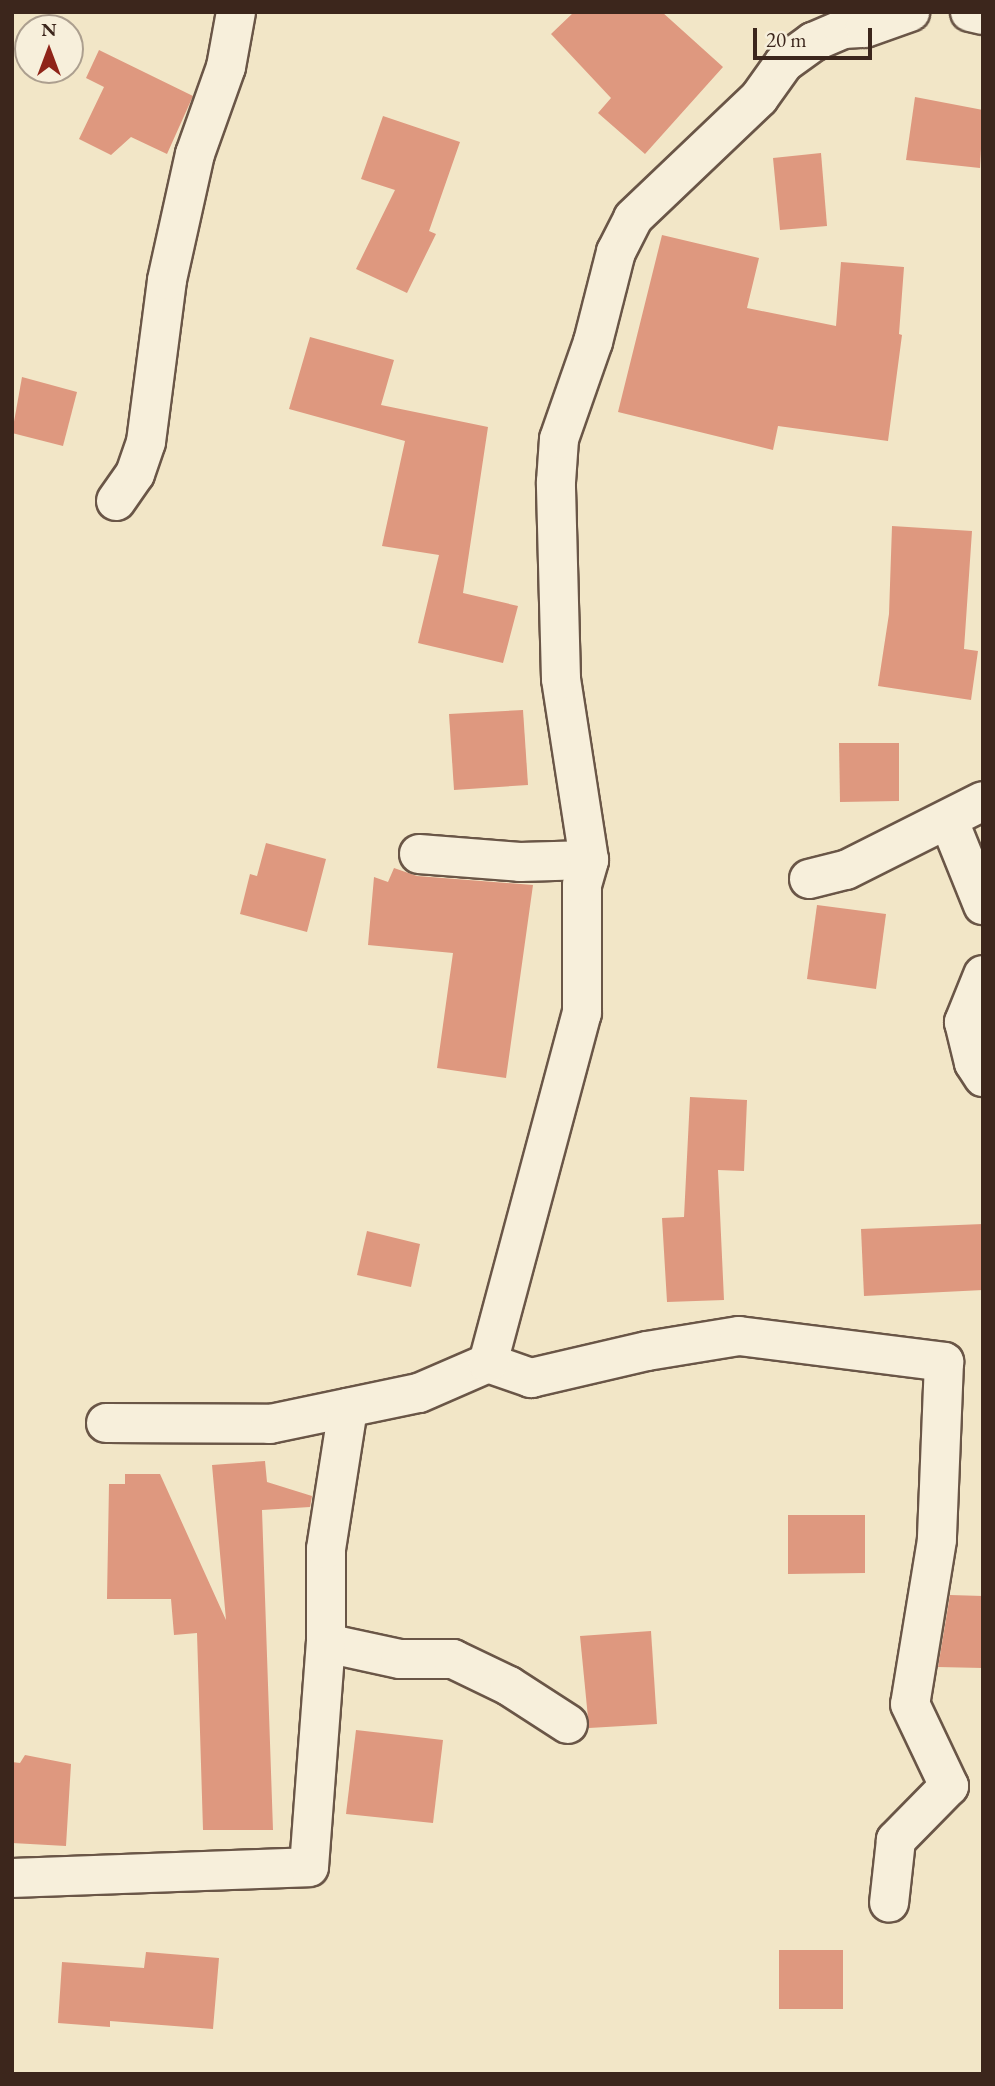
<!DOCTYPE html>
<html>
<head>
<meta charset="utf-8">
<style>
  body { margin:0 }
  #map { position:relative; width:995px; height:2086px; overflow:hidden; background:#f2e6c7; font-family:"EB Garamond",serif }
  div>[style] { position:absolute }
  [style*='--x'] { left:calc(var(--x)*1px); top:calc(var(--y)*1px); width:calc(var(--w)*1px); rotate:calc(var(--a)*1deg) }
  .building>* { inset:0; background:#de987f }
  .roads { filter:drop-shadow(2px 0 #6a5647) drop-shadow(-2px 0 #6a5647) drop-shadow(0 2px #6a5647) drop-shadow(0 -2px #6a5647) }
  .street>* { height:38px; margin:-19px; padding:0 19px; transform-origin:19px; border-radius:19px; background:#f7efdb }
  span { translate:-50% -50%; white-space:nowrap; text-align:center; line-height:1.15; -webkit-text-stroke:6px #f7efdb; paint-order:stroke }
  .frame { position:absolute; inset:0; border:14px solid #3c261c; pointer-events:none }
  .north { position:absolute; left:14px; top:14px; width:70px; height:70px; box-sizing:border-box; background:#f7efdb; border:2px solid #ac9f8f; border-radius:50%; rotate:0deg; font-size:19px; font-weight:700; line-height:28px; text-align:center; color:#3c261c }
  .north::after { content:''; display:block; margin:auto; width:24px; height:32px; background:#8f2418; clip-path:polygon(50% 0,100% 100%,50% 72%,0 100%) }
  .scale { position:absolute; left:753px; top:28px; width:119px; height:32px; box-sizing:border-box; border:4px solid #3c261c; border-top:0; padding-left:9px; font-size:21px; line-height:24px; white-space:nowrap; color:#3c261c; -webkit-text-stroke:5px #f7efdb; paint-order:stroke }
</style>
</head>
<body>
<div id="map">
  <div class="building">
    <div style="clip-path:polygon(574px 12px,662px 12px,723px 67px,645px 154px,598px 113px,611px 98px,551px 34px)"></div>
    <div style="clip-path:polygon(99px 50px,193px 96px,167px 154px,131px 137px,111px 155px,79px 139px,104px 87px,86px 78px)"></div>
    <div style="clip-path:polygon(915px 97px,983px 110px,980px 168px,906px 160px)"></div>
    <div style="clip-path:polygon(383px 116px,460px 142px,429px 231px,436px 234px,407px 293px,356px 269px,395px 190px,361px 179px)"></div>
    <div style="clip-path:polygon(821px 153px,827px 226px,780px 230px,773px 158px)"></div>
    <div style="clip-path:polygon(662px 235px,759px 258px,747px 308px,836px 326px,841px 262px,904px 267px,899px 334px,902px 335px,888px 441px,778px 426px,773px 450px,618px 412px)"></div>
    <div style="clip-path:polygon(310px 337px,394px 360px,381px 405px,488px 427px,463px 593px,518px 606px,503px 663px,418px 643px,439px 555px,382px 546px,405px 441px,289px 409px)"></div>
    <div style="clip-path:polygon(22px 377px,77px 392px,63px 446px,12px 433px)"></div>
    <div style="clip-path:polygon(892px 526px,972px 531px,964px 649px,978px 651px,971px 700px,878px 686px,889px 614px)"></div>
    <div style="clip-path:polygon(523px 710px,528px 785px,454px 790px,449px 714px)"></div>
    <div style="clip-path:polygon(839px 743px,899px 743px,899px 801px,840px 802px)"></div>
    <div style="clip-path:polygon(266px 843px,326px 859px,307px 932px,240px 914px,250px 874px,257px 876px)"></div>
    <div style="clip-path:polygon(394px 868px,417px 876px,533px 885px,506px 1078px,437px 1068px,453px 953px,368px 945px,374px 877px,388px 882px)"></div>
    <div style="clip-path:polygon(817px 905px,886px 914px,876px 989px,807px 979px)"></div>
    <div style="clip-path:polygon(690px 1097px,747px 1100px,744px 1171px,718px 1170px,724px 1300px,667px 1302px,662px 1218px,684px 1217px)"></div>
    <div style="clip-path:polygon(983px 1224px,983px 1290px,864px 1296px,861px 1229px)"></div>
    <div style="clip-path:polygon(367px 1231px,420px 1244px,411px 1287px,357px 1275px)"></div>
    <div style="clip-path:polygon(265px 1461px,267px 1482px,312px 1496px,310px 1507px,262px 1510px,273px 1830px,203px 1830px,197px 1633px,174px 1635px,171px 1599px,107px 1599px,109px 1484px,125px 1484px,125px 1474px,160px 1474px,226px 1620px,212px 1465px)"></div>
    <div style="clip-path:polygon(788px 1515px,865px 1515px,865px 1573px,788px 1574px)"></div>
    <div style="clip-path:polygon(950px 1595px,983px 1596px,983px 1668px,938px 1667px)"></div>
    <div style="clip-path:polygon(651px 1631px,657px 1724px,589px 1728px,580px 1636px)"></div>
    <div style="clip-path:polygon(356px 1730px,443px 1740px,433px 1823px,346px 1814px)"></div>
    <div style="clip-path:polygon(25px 1755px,71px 1764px,66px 1846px,12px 1843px,12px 1762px,20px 1763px)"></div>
    <div style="clip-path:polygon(779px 1950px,843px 1950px,843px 2009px,779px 2009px)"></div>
    <div style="clip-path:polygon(146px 1952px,219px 1958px,213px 2029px,110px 2021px,110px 2027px,58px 2023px,62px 1962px,144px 1968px)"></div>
  </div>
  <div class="roads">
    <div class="street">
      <div style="--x:970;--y:12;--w:13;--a:13"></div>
      <div style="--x:116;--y:501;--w:33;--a:-55"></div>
      <div style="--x:135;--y:474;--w:34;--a:-71"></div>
      <div style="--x:146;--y:442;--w:163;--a:-82.6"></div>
      <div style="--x:167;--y:280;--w:129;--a:-77.5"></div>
      <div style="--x:195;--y:154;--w:92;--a:-70.4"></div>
      <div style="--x:226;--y:67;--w:56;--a:-79.7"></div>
      <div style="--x:949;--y:821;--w:91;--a:68"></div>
      <div style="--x:419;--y:854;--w:101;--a:4.5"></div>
      <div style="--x:520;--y:862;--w:69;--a:-1.7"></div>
      <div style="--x:809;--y:879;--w:38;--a:-14"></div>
      <div style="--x:846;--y:870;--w:153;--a:-26.7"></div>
      <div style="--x:983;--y:975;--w:51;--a:112"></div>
      <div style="--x:964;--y:1022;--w:42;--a:76.3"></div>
      <div style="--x:974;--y:1063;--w:17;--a:57"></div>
      <div style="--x:488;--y:1363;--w:46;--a:19.2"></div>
      <div style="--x:531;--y:1378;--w:119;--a:-13.1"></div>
      <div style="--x:647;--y:1351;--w:93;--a:-9.3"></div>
      <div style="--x:739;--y:1336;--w:207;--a:7.2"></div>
      <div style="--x:944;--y:1362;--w:178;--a:92.3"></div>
      <div style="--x:937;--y:1540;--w:166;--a:99.3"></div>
      <div style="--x:910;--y:1704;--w:91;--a:64.6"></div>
      <div style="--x:949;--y:1786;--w:76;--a:134.5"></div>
      <div style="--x:896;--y:1840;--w:63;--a:96.3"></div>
      <div style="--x:106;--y:1423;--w:164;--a:0.3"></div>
      <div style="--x:270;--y:1424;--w:152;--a:-11.8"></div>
      <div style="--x:419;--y:1393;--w:75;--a:-23.5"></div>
      <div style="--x:488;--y:1363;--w:362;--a:-75"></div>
      <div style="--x:582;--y:1013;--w:128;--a:-90"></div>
      <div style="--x:582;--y:885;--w:26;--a:-74"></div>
      <div style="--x:589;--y:860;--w:183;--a:-98.8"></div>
      <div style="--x:561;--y:679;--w:197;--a:-91.5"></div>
      <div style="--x:556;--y:482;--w:43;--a:-86"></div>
      <div style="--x:559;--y:439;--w:103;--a:-70.7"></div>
      <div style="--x:593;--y:342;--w:93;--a:-75.7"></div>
      <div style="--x:616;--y:252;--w:38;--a:-63"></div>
      <div style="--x:633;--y:218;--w:174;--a:-43.6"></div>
      <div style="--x:759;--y:98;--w:43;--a:-54.5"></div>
      <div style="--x:784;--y:63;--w:36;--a:-36"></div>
      <div style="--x:813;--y:42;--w:33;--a:-23"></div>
      <div style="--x:843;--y:29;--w:22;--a:-3"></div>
      <div style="--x:865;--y:28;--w:48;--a:-19.6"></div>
      <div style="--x:326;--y:1643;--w:76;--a:12.2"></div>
      <div style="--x:400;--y:1659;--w:53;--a:0"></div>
      <div style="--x:453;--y:1659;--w:62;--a:25.7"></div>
      <div style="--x:509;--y:1686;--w:70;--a:32.8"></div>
      <div style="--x:12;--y:1878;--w:297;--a:-2.1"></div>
      <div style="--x:309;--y:1867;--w:225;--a:-85.7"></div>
      <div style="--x:326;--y:1643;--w:94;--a:-90"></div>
      <div style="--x:326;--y:1549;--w:143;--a:-81.1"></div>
    </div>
  </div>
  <div class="frame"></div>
  <div class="north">N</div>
  <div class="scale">20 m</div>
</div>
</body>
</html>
